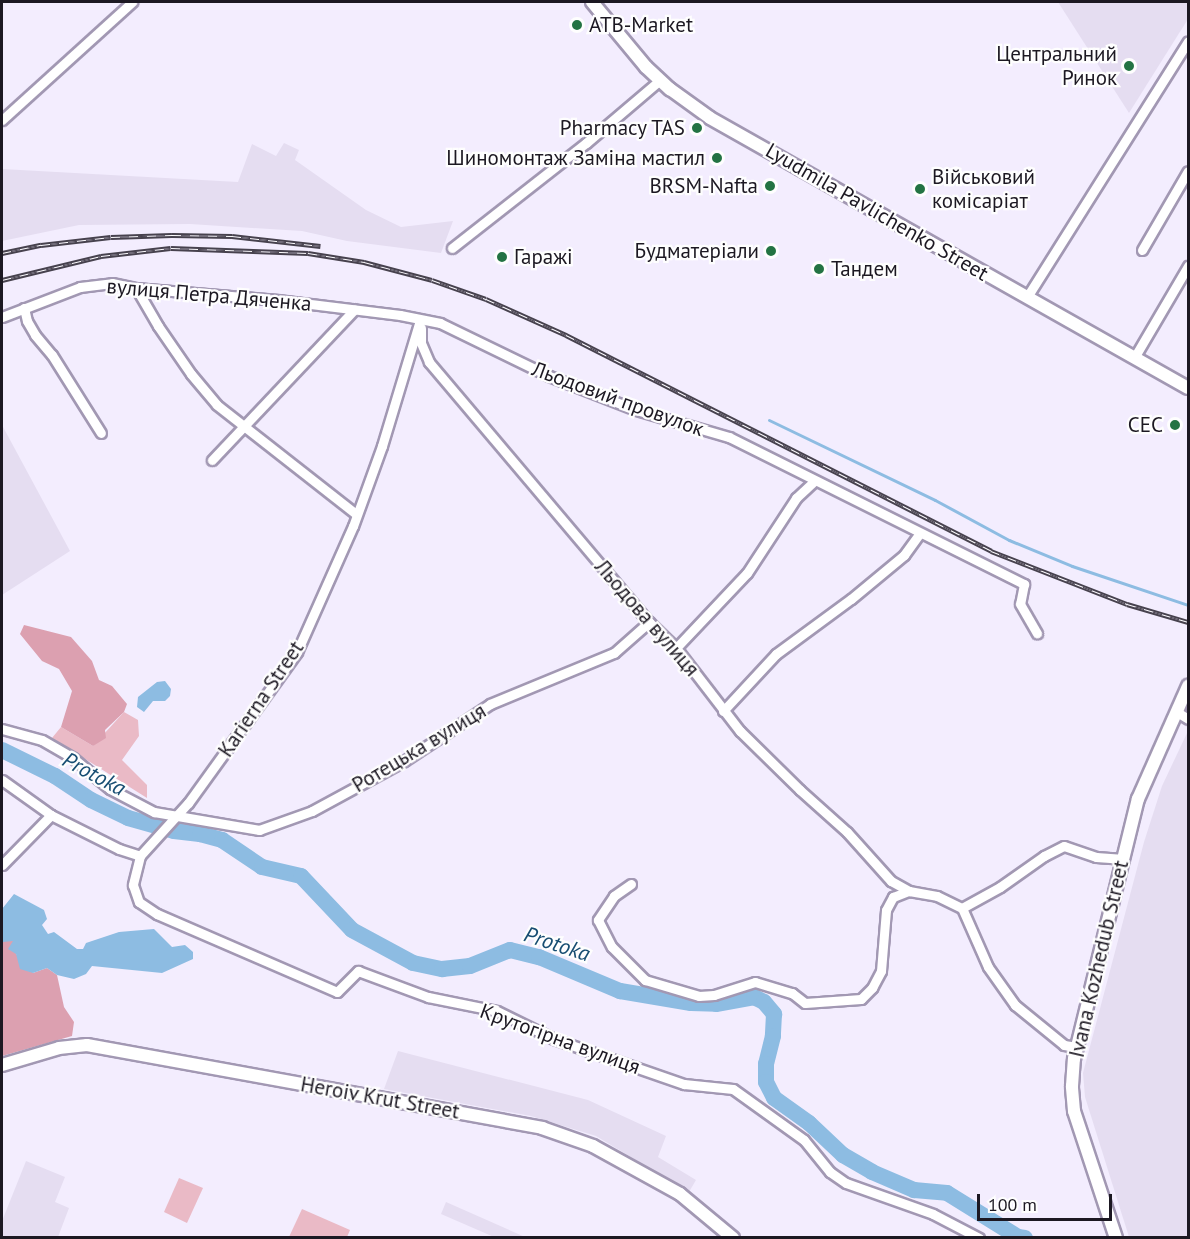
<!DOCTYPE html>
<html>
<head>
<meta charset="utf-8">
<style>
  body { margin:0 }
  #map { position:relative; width:1190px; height:1239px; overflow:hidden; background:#f3edfe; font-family:"PT Sans",sans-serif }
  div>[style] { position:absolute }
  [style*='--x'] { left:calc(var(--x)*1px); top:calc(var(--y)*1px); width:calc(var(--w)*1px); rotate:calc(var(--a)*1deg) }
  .built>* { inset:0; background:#e5ddf1 }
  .green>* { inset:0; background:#eabac6 }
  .forest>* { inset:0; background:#dca0b0 }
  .water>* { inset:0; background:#8dbce2 }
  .stream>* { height:3px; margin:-1.5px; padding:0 1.5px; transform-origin:1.5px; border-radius:1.5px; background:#8dbce2 }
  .river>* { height:16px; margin:-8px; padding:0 8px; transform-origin:8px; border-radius:8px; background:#8dbce2 }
  .roads { filter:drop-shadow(2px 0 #a298b3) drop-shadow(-2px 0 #a298b3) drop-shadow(0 2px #a298b3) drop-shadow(0 -2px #a298b3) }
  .street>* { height:9px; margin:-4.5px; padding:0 4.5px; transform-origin:4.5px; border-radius:4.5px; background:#fff }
  .secondary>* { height:12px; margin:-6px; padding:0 6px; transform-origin:6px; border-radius:6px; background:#fff }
  .rail>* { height:5px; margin-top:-2.5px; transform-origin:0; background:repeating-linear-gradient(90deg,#fefefe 0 9px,#47424e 0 18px); box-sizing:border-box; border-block:2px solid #47424e }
  .dots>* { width:16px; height:16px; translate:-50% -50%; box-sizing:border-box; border:3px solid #fefefe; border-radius:50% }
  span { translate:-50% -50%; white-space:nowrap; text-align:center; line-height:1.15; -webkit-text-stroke:4.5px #fefefe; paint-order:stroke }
  .poi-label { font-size:21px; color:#1c1822 }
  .left { translate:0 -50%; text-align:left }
  .right { translate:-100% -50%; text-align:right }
  .street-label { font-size:21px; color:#1c1822 }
  .water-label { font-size:22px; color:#174d72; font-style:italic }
  .frame { position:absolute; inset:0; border:3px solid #1c1822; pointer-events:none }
  .scale { position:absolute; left:977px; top:1194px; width:135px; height:27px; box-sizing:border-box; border:3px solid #1c1822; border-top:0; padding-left:8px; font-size:18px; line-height:21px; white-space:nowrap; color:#1c1822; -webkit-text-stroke:4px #fefefe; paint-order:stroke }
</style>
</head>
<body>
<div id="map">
  <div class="built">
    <div style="clip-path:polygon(1058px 2px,1188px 2px,1188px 19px,1129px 113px)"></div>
    <div style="clip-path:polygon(284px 143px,299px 150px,295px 160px,366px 210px,401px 227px,453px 221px,441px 253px,347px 241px,302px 231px,190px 224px,79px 225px,2px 241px,2px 169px,238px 182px,252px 144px,276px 156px)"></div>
    <div style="clip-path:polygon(2px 425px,70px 551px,2px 595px)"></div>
    <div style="clip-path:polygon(1188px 731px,1188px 1237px,1129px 1237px,1085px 1097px,1083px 1073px,1144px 842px,1162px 786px)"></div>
    <div style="clip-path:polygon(398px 1051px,588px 1100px,666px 1136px,658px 1157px,696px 1180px,689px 1192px,596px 1136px,531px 1116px,384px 1089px)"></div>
    <div style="clip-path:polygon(26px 1161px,65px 1177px,55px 1202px,69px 1208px,58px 1237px,2px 1237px,2px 1221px)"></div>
    <div style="clip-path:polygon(446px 1202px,525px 1237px,494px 1237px,441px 1214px)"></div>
  </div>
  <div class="green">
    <div style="clip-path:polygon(124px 712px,138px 720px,139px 736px,122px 760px,147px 785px,147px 798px,52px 738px,61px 727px,93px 746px)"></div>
    <div style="clip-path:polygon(179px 1178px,203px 1188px,187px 1223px,164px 1212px)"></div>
    <div style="clip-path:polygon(302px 1209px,350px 1230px,347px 1237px,289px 1237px)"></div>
  </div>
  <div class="forest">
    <div style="clip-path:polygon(24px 625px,71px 637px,92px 661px,99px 680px,112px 686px,127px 704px,124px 712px,105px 730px,106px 738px,93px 746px,61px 727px,72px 691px,59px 669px,42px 661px,20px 634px)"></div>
    <div style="clip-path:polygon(2px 933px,14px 941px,16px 954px,33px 973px,47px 968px,57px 975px,64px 1007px,74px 1022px,72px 1036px,2px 1056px)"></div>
  </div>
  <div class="water">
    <div style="clip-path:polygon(165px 681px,171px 689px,170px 696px,165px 701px,153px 701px,144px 712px,137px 707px,138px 697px,157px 682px)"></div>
    <div style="clip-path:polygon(14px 894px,44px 910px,47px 919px,42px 925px,48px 934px,54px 932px,77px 949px,83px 949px,86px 943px,119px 932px,154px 929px,172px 947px,185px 945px,193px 952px,193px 959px,162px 973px,92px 966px,86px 974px,74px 979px,57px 975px,47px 968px,33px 973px,20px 969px,16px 954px,8px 949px,13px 941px,3px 942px,2px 933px,2px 909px)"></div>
  </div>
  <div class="stream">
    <div style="--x:769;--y:420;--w:184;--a:25.7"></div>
    <div style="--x:935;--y:500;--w:84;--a:28.4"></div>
    <div style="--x:1009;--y:540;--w:68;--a:22.4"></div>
    <div style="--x:1072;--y:566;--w:122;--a:18.6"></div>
  </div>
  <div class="river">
    <div style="--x:2;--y:750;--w:59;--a:26.1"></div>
    <div style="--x:55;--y:776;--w:43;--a:33.7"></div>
    <div style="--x:91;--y:800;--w:41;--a:25.9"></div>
    <div style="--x:128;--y:818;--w:48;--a:15.8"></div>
    <div style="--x:174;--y:831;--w:26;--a:7"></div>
    <div style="--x:200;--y:834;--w:23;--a:15"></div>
    <div style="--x:222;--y:840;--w:48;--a:34"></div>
    <div style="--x:262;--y:867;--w:40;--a:13"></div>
    <div style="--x:301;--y:876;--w:74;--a:46.6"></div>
    <div style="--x:352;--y:930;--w:69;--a:28.4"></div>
    <div style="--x:413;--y:963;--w:30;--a:12"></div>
    <div style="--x:442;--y:969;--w:28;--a:-6"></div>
    <div style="--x:470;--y:966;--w:43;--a:-21.8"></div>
    <div style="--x:510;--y:950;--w:30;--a:14"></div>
    <div style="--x:539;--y:957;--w:88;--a:22.8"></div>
    <div style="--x:620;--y:991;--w:72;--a:9.6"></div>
    <div style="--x:691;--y:1003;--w:25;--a:2"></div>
    <div style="--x:716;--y:1004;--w:39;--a:-10"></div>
    <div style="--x:754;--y:997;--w:11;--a:27"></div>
    <div style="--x:764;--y:1002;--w:16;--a:50"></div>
    <div style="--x:774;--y:1014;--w:22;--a:93"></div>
    <div style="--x:773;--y:1036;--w:29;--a:104"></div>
    <div style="--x:766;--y:1064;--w:18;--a:90"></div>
    <div style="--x:766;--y:1082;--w:18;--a:63"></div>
    <div style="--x:774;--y:1098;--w:43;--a:35.5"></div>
    <div style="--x:809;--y:1123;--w:47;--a:43.3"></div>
    <div style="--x:843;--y:1155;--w:34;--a:30"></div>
    <div style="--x:872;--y:1172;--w:46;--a:23.2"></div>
    <div style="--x:914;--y:1190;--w:33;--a:5"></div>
    <div style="--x:947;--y:1193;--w:84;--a:31.8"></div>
    <div style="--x:1018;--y:1237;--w:7;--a:8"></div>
  </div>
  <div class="roads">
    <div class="street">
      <div style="--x:2;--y:120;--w:176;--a:-42.2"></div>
      <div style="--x:452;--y:248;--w:170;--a:-38.1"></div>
      <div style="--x:586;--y:143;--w:97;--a:-40.4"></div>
      <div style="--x:1142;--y:250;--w:91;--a:-59.8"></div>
      <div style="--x:136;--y:288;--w:44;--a:59.9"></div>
      <div style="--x:158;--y:326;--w:58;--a:55.5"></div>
      <div style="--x:191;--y:374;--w:40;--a:50"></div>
      <div style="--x:217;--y:405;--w:177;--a:38.1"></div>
      <div style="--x:1027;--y:297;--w:302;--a:-57.8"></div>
      <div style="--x:24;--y:308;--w:13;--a:77"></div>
      <div style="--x:27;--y:321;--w:16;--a:60"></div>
      <div style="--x:35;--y:335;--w:26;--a:50"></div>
      <div style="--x:52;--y:355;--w:92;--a:57.9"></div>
      <div style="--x:2;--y:317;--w:84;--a:-21"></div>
      <div style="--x:80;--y:287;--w:32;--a:-7"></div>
      <div style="--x:112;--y:283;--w:25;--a:12"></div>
      <div style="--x:136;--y:288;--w:143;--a:4.8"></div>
      <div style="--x:278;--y:300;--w:123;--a:7"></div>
      <div style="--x:400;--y:315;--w:41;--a:11.3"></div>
      <div style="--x:440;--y:323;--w:121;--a:25.9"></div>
      <div style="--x:549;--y:376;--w:93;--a:21.3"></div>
      <div style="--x:636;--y:410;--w:97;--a:16.2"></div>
      <div style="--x:729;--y:437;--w:330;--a:26.5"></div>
      <div style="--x:1024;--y:584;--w:20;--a:101"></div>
      <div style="--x:1020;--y:604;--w:34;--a:60"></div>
      <div style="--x:420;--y:320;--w:132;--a:106.8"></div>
      <div style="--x:382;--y:446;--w:85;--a:109.9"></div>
      <div style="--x:353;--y:526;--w:138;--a:114"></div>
      <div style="--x:297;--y:652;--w:186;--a:125.8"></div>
      <div style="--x:188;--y:803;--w:72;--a:132.2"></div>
      <div style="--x:140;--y:856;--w:30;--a:104"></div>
      <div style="--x:133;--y:885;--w:18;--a:71"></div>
      <div style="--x:139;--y:902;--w:22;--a:34"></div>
      <div style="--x:157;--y:914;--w:196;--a:23.4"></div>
      <div style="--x:337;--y:992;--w:30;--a:-45"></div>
      <div style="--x:358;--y:971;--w:75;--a:20.4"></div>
      <div style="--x:428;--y:997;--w:70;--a:11.5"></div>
      <div style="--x:497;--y:1011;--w:64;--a:26.2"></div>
      <div style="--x:554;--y:1039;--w:138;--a:19.1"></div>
      <div style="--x:684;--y:1084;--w:49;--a:5.8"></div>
      <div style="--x:733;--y:1089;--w:87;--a:35.7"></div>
      <div style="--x:804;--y:1140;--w:41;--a:50.9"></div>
      <div style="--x:830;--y:1172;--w:19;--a:35"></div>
      <div style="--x:846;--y:1183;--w:92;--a:19.6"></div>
      <div style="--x:933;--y:1214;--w:52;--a:27.6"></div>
      <div style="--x:421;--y:328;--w:15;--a:90"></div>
      <div style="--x:421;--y:343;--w:21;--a:67"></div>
      <div style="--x:429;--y:362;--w:341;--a:49.8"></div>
      <div style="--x:649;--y:622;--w:37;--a:44"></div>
      <div style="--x:676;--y:648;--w:105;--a:52.4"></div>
      <div style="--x:740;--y:731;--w:84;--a:44.5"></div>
      <div style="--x:800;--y:790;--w:63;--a:41.8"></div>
      <div style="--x:847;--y:832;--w:66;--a:48.1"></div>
      <div style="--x:891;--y:881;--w:21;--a:29"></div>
      <div style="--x:909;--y:891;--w:28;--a:10"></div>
      <div style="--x:937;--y:896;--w:28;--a:26"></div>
      <div style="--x:962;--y:908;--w:43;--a:-28.9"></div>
      <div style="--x:1000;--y:887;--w:54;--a:-35.2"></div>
      <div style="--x:1044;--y:856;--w:22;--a:-27"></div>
      <div style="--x:1064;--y:846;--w:34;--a:19"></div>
      <div style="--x:1096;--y:857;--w:28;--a:4"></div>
      <div style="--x:1134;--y:358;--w:107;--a:-59.6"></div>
      <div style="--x:212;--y:460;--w:207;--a:-46.6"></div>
      <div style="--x:676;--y:648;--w:103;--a:-46.6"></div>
      <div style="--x:747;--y:573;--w:90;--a:-56.8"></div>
      <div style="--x:796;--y:498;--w:25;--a:-43"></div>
      <div style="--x:723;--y:711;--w:78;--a:-47.1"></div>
      <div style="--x:776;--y:654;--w:93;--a:-36.3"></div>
      <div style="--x:851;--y:599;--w:69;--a:-39.7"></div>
      <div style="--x:904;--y:555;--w:27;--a:-54"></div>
      <div style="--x:1177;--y:712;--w:13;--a:32"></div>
      <div style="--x:2;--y:729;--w:41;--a:15.4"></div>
      <div style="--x:42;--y:740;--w:36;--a:30"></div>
      <div style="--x:73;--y:758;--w:48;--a:40"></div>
      <div style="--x:110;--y:789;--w:50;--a:27.6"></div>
      <div style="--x:154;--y:812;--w:107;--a:9.7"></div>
      <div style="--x:259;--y:830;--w:56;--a:-19.7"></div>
      <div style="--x:312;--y:811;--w:105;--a:-28.5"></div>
      <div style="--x:404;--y:761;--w:103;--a:-33.5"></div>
      <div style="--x:490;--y:704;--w:134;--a:-22.4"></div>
      <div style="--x:614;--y:653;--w:47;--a:-41.5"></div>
      <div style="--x:2;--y:780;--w:60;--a:35.5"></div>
      <div style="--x:51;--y:815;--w:76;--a:26.6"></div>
      <div style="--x:119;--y:849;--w:22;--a:18"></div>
      <div style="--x:2;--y:865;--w:70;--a:-45.6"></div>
      <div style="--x:631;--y:884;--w:21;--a:145"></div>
      <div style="--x:614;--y:896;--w:29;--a:124"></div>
      <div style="--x:598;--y:920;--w:30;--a:63"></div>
      <div style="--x:612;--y:947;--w:47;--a:45"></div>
      <div style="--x:645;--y:980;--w:56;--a:16.5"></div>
      <div style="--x:699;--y:996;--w:15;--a:-4"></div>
      <div style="--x:714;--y:995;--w:43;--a:-17.6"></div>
      <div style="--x:755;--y:982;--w:39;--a:17"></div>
      <div style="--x:792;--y:993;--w:16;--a:38"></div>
      <div style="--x:805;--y:1003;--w:56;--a:-4.1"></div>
      <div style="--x:861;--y:999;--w:16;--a:-45"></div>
      <div style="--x:872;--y:988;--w:19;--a:-62"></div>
      <div style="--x:881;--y:971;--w:61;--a:-85.3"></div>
      <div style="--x:886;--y:910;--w:15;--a:-62"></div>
      <div style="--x:893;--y:897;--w:17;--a:-21"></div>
      <div style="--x:962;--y:908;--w:64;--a:66.2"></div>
      <div style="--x:988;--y:967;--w:47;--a:54.6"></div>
      <div style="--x:1015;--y:1005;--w:63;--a:39.2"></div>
      <div style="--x:1064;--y:1045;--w:13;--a:9"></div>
    </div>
    <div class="secondary">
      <div style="--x:592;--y:2;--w:85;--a:50.3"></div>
      <div style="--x:646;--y:67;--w:33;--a:43"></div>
      <div style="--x:670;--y:89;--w:49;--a:35.9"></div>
      <div style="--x:710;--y:118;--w:549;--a:29.46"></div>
      <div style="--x:2;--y:1065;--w:59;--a:-16.6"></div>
      <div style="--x:59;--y:1048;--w:28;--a:-6"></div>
      <div style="--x:87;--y:1045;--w:463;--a:10.3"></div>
      <div style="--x:542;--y:1128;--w:54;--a:19.4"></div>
      <div style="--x:593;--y:1146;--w:99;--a:28.9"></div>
      <div style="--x:680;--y:1194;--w:69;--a:39.7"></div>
      <div style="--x:1116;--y:1238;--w:134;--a:-108.3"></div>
      <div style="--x:1074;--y:1111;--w:25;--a:-95"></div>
      <div style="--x:1072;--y:1086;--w:27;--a:-86"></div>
      <div style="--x:1074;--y:1059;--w:268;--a:-76.2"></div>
      <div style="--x:1138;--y:799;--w:124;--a:-66.1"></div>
    </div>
  </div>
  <div class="rail">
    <div style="--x:2;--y:253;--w:40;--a:-12"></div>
    <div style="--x:41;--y:245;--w:70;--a:-6.5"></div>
    <div style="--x:111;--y:237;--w:61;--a:-1.9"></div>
    <div style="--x:172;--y:235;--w:60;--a:1"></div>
    <div style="--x:232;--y:236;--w:89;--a:6.5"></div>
    <div style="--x:2;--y:280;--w:102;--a:-13.6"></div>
    <div style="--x:101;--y:256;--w:70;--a:-6.5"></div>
    <div style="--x:171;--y:248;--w:137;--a:2.1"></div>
    <div style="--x:308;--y:253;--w:57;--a:9.1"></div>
    <div style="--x:364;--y:262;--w:70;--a:14.8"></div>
    <div style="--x:432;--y:280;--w:57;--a:19.4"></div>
    <div style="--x:486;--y:299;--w:88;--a:24.2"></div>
    <div style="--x:566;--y:335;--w:477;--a:26.9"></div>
    <div style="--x:991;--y:551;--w:146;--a:21.3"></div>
    <div style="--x:1127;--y:604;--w:64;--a:16.4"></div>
  </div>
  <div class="dots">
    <div style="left:577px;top:25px;background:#237343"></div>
    <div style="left:1129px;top:66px;background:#237343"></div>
    <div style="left:697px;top:128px;background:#237343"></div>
    <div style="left:717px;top:158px;background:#237343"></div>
    <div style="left:770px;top:186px;background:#237343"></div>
    <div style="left:920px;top:189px;background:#237343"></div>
    <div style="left:771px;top:251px;background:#237343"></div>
    <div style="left:502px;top:257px;background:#237343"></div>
    <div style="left:819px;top:269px;background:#237343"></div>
    <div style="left:1175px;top:425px;background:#237343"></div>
  </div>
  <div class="poi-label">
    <span class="left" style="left:589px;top:25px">ATB-Market</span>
    <span class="right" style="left:1117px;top:66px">Центральний<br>Ринок</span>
    <span class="right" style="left:685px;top:128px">Pharmacy TAS</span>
    <span class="right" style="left:705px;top:158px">Шиномонтаж Заміна мастил</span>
    <span class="left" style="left:932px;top:189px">Військовий<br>комісаріат</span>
    <span class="right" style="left:758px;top:186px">BRSM-Nafta</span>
    <span class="right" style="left:759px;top:251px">Будматеріали</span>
    <span class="left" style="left:514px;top:257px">Гаражі</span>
    <span class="left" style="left:831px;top:269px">Тандем</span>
    <span class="right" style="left:1163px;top:425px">СЕС</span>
  </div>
  <div class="street-label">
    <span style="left:877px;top:212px;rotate:30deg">Lyudmila Pavlichenko Street</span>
    <span style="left:209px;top:295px;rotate:5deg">вулиця Петра Дяченка</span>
    <span style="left:618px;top:399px;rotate:20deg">Льодовий провулок</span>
    <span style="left:647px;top:618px;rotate:49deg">Льодова вулиця</span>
    <span style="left:261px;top:699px;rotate:-56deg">Karierna Street</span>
    <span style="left:419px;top:748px;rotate:-31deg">Ротецька вулиця</span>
    <span style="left:1099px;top:959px;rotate:-77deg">Ivana Kozhedub Street</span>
    <span style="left:560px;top:1039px;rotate:20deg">Крутогірна вулиця</span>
    <span style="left:380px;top:1098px;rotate:10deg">Heroiv Krut Street</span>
  </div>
  <div class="water-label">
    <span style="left:94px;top:774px;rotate:28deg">Protoka</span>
    <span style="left:557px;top:944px;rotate:18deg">Protoka</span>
  </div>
  <div class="frame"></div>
  <div class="scale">100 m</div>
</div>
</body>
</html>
